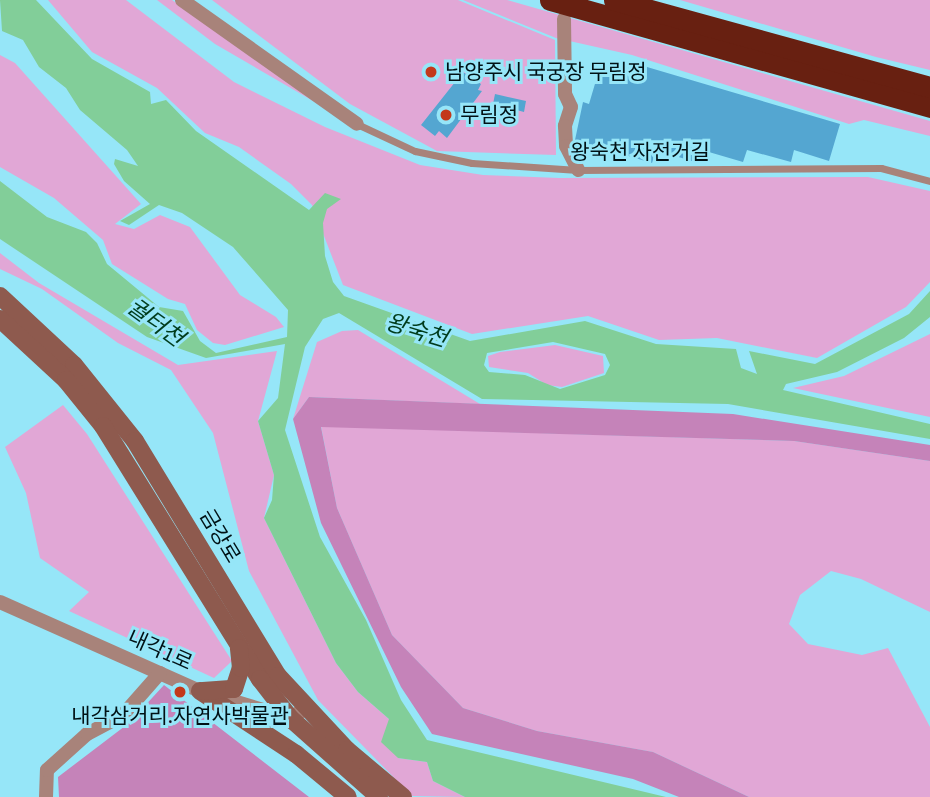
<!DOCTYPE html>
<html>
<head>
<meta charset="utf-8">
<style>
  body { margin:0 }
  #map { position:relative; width:930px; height:797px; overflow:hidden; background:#96e6f8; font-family:"Source Sans 3","Noto Sans KR",sans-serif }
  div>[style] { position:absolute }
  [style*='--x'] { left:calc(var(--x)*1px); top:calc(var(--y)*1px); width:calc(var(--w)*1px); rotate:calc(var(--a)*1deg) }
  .green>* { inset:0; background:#e1a7d6 }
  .forest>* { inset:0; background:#c583b9 }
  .water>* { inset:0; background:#82ce99 }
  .building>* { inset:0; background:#54a6d1 }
  .lane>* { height:7px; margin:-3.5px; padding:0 3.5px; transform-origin:3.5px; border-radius:3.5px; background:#a8837a }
  .street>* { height:14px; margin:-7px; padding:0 7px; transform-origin:7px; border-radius:7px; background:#a8837a }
  .secondary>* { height:18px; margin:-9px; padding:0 9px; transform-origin:9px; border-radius:9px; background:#8e5a4e }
  .highway>* { height:21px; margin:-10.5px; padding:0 10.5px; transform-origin:10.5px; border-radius:10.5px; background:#682011 }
  .dots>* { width:19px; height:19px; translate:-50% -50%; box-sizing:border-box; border:4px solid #96e6f8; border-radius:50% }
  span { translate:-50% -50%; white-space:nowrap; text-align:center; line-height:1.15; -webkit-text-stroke:6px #96e6f8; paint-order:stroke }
  .poi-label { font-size:21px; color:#001115 }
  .left { translate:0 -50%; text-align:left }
  .street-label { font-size:21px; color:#001115 }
  .water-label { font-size:23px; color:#003c1c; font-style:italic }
</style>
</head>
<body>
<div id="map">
  <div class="green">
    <div style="clip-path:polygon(48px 0,126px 0,234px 82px,325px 127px,420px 165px,483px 175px,559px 178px,868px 177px,930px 191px,930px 282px,906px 307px,817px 358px,717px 338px,659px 340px,588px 316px,472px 334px,343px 285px,312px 205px,291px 184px,239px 147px,205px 133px,157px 88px,92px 52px)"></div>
    <div style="clip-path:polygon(157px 0,172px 0,320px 105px,215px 44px)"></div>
    <div style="clip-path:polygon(212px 0,458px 0,555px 40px,556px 155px,437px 151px,350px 104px)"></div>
    <div style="clip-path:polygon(463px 0,507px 0,930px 121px,930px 136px,864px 120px,849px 124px,632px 55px,556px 38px)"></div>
    <div style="clip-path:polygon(680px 0,930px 0,930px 70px,876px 57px)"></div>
    <div style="clip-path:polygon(0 55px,15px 63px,141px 204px,115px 224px,134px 229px,160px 215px,190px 227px,240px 295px,276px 317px,284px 327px,225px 345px,213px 343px,197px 330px,185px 304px,168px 299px,112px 264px,103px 240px,54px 198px,0 167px)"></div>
    <div style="clip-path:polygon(0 253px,39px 283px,178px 365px,277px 351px,258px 421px,274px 475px,264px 518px,336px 663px,358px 692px,389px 719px,398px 758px,427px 762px,433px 781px,465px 797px,412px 796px,318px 700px,249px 571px,213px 433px,171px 370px,118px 343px,42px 289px,0 269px)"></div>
    <div style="clip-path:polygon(358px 330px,480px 404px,309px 397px,293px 419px,317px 342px,342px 331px)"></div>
    <div style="clip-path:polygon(930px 334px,930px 417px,793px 388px,844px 376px)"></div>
    <div style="clip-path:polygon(555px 345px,603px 356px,604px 373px,562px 387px,547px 385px,528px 373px,489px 367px,488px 356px,500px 352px)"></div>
    <div style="clip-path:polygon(63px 405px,87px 434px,232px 661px,214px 678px,69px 611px,89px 592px,40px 558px,26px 493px,5px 447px)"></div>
    <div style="clip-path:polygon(321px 426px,794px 441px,930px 461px,930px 612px,861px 579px,831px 571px,800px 595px,789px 624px,808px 644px,862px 655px,888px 648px,930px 727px,930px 797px,749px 797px,653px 752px,537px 731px,463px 708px,392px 635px,337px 508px)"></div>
  </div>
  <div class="forest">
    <div style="clip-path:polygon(309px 397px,733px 414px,930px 445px,930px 461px,794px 441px,321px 427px,337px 508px,392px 635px,463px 708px,537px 731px,653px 752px,749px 797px,679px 797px,633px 779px,432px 734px,401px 687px,321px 523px,293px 419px)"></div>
    <div style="clip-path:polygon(164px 685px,309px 797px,59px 797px,58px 777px,129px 723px)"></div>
  </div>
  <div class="water">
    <div style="clip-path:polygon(evenodd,0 0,36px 0,92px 59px,150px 92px,151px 104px,166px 100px,196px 131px,309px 210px,325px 193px,341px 199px,327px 209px,323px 223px,325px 256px,333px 282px,344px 296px,470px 341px,585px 321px,656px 344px,736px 349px,741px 368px,757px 374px,749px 351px,815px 364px,909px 314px,930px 291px,930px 317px,904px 338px,837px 372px,786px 384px,783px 390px,930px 424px,930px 439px,728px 404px,482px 399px,339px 313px,323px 319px,305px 347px,285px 430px,320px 537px,366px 620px,401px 700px,427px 740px,666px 797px,465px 797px,433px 781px,427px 762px,398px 758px,381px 742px,389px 719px,358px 692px,336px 663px,264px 518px,272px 500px,274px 475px,258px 421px,278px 398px,285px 344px,206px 358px,147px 337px,0 239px,0 181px,47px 217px,86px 232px,97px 243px,107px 264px,159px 307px,183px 311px,200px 341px,216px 353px,287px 337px,288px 310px,233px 247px,182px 213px,159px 205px,129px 225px,120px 221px,150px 204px,124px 181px,114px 164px,115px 159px,138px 166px,127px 150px,80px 110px,66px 88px,39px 67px,23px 40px,2px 31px,0 0,553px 342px,605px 354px,610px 365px,605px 375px,560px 389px,525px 375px,489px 372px,484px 365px,487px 353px,553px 342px)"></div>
  </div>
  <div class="building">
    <div style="clip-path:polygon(630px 62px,840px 124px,829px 161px,794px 150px,791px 162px,747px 150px,743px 162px,702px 150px,698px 163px,656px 150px,652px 163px,575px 140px,583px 102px,589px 104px,600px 67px,626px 75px)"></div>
    <div style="clip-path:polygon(463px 72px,481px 84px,478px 90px,482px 91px,447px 138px,439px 131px,435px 136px,421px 125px)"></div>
    <div style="clip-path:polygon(495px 94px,526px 101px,524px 112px,493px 104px)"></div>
  </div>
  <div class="lane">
    <div style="--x:357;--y:124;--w:64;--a:25"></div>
    <div style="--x:415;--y:151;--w:58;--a:11.9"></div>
    <div style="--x:472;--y:163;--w:106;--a:3.8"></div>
    <div style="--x:578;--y:170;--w:303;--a:-0.4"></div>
    <div style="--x:881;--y:168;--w:51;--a:14.9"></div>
  </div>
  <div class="street">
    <div style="--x:182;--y:0;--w:214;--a:35.3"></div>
    <div style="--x:564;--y:19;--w:75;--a:89.2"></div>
    <div style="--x:565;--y:94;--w:14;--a:65"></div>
    <div style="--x:571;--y:107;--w:20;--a:108"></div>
    <div style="--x:565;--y:126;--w:20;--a:87"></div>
    <div style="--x:566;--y:146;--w:27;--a:63"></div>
    <div style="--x:0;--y:602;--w:219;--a:24"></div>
    <div style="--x:200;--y:691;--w:94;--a:16.7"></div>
    <div style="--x:290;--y:718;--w:17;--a:-31"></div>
    <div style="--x:46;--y:797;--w:27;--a:-88"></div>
    <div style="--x:47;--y:770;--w:54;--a:-42"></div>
    <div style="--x:87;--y:734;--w:41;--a:-27.8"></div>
    <div style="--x:123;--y:715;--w:56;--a:-48.6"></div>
  </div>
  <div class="secondary">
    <div style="--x:0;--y:296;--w:101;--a:43"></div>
    <div style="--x:74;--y:365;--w:97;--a:51.2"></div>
    <div style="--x:135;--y:441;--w:275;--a:58.7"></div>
    <div style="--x:278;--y:676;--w:101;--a:47"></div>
    <div style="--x:347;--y:750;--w:73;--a:40"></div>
    <div style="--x:0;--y:319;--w:90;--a:42.7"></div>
    <div style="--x:66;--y:380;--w:59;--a:51.2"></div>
    <div style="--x:103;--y:426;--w:298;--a:58.2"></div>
    <div style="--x:260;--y:679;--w:49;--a:52.4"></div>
    <div style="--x:290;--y:718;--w:119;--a:41.6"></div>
    <div style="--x:200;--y:691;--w:115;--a:33.3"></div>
    <div style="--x:296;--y:754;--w:67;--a:39.6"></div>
    <div style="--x:203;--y:691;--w:31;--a:-4"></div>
    <div style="--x:234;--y:689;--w:22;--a:-72"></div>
    <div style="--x:241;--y:668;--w:20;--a:-96"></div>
  </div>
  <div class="highway">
    <div style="--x:550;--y:0;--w:395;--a:15.7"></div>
    <div style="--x:614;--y:0;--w:328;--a:15.4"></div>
  </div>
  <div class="dots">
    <div style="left:431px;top:72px;background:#c3381b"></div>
    <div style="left:446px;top:115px;background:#c3381b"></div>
    <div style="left:180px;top:692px;background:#c3381b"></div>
  </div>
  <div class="poi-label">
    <span class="left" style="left:445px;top:72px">남양주시 국궁장 무림정</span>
    <span class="left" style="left:460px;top:115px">무림정</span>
    <span style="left:180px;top:716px">내각삼거리.자연사박물관</span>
  </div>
  <div class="street-label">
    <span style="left:640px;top:152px">왕숙천 자전거길</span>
    <span style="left:220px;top:536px;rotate:59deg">금강로</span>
    <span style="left:160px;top:650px;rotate:24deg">내각1로</span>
  </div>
  <div class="water-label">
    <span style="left:155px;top:323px;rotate:36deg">궐터천</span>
    <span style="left:416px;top:331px;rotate:17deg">왕숙천</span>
  </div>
</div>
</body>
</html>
